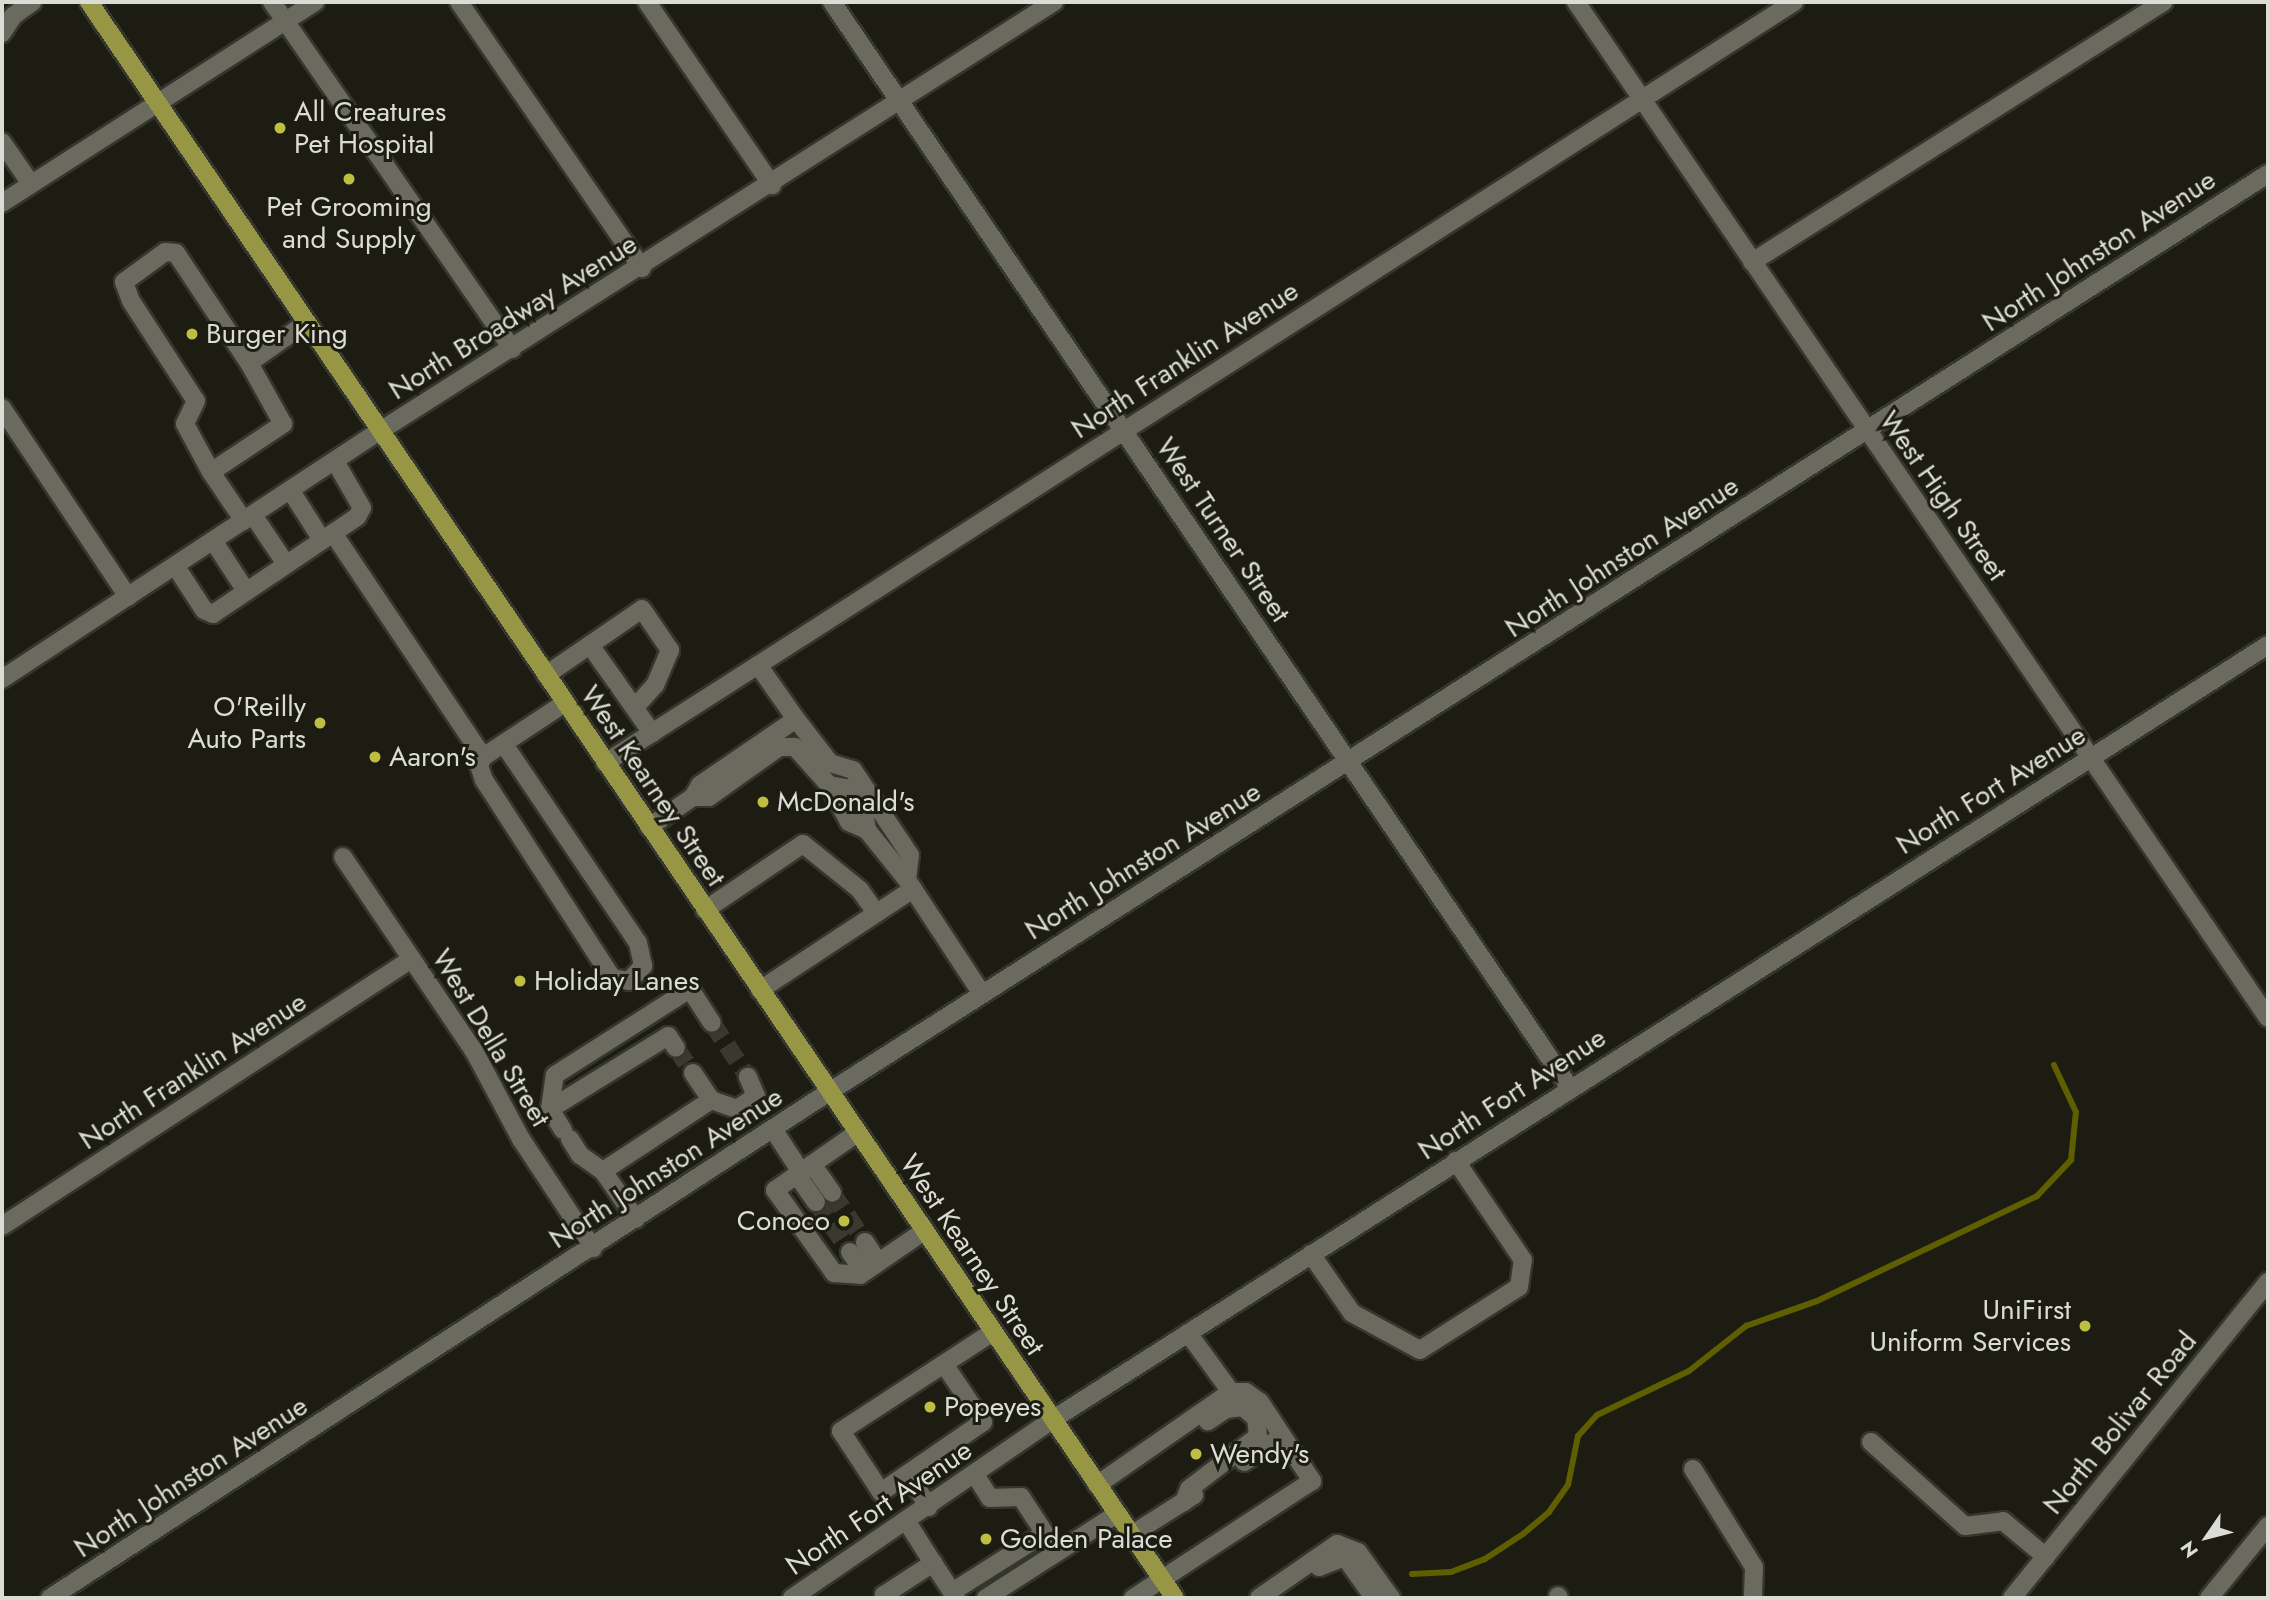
<!DOCTYPE html>
<html>
<head>
<meta charset="utf-8">
<style>
  body { margin:0 }
  #map { position:relative; width:2270px; height:1600px; overflow:hidden; background:#1c1c12; font-family:Jost,sans-serif }
  div>[style] { position:absolute }
  [style*='--x'] { left:calc(var(--x)*1px); top:calc(var(--y)*1px); width:calc(var(--w)*1px); rotate:calc(var(--a)*1deg) }
  .stream>* { height:6px; margin:-3px; padding:0 3px; transform-origin:3px; border-radius:3px; background:#5f5e00 }
  .minor-tunnel>* { height:18px; margin-top:-9px; transform-origin:0; background:repeating-linear-gradient(90deg,#39392f 0 18px,transparent 0 27px) }
  .roads { filter:drop-shadow(2px 0 #363630) drop-shadow(-2px 0 #363630) drop-shadow(0 2px #363630) drop-shadow(0 -2px #363630) }
  .minor>* { height:18px; margin:-9px; padding:0 9px; transform-origin:9px; border-radius:9px; background:#6a6a5f }
  .major>* { height:18px; margin:-9px; padding:0 9px; transform-origin:9px; border-radius:9px; background:#969645 }
  .dots>* { width:19px; height:19px; translate:-50% -50%; box-sizing:border-box; border:4px solid #1c1c12; border-radius:50% }
  span { translate:-50% -50%; white-space:nowrap; text-align:center; line-height:1.15; -webkit-text-stroke:6px #1c1c12; paint-order:stroke }
  .poi-label { font-size:28px; color:#dbdcd5 }
  .left { translate:0 -50%; text-align:left }
  .right { translate:-100% -50%; text-align:right }
  .street-label { font-size:28px; color:#dbdcd5 }
  .frame { position:absolute; inset:0; border:4px solid #dbdcd5; pointer-events:none }
  .north { position:absolute; left:2172px; top:1502px; width:70px; height:70px; -webkit-text-stroke:5px #1c1c12; paint-order:stroke; rotate:235deg; font-size:19px; font-weight:700; line-height:28px; text-align:center; color:#dbdcd5 }
  .north::after { content:''; display:block; margin:auto; width:24px; height:32px; background:#dbdcd5; clip-path:polygon(50% 0,100% 100%,50% 72%,0 100%) }
</style>
</head>
<body>
<div id="map">
  <div class="stream">
    <div style="--x:1412;--y:1574;--w:39;--a:-3"></div>
    <div style="--x:1451;--y:1572;--w:36;--a:-21"></div>
    <div style="--x:1485;--y:1559;--w:45;--a:-33.3"></div>
    <div style="--x:1523;--y:1534;--w:34;--a:-40"></div>
    <div style="--x:1549;--y:1512;--w:33;--a:-55"></div>
    <div style="--x:1568;--y:1485;--w:50;--a:-78.5"></div>
    <div style="--x:1578;--y:1436;--w:28;--a:-48"></div>
    <div style="--x:1597;--y:1415;--w:102;--a:-25.6"></div>
    <div style="--x:1689;--y:1371;--w:73;--a:-38.3"></div>
    <div style="--x:1746;--y:1326;--w:75;--a:-19.4"></div>
    <div style="--x:1817;--y:1301;--w:244;--a:-25.5"></div>
    <div style="--x:2037;--y:1196;--w:50;--a:-46.6"></div>
    <div style="--x:2071;--y:1160;--w:48;--a:-84.1"></div>
    <div style="--x:2076;--y:1112;--w:52;--a:-115.1"></div>
  </div>
  <div class="minor-tunnel">
    <div style="--x:712;--y:1023;--w:65;--a:56.3"></div>
    <div style="--x:676;--y:1048;--w:30;--a:56"></div>
    <div style="--x:832;--y:1193;--w:59;--a:56"></div>
    <div style="--x:816;--y:1202;--w:60;--a:55.8"></div>
  </div>
  <div class="roads">
    <div class="minor">
      <div style="--x:272;--y:2;--w:422;--a:55.3"></div>
      <div style="--x:459;--y:2;--w:323;--a:55.5"></div>
      <div style="--x:647;--y:2;--w:222;--a:55.7"></div>
      <div style="--x:832;--y:2;--w:1313;--a:55.8"></div>
      <div style="--x:1576;--y:2;--w:1229;--a:55.74"></div>
      <div style="--x:2;--y:33;--w:20;--a:-57"></div>
      <div style="--x:13;--y:16;--w:24;--a:-36"></div>
      <div style="--x:2;--y:142;--w:51;--a:55.4"></div>
      <div style="--x:2;--y:203;--w:372;--a:-32.7"></div>
      <div style="--x:1752;--y:262;--w:487;--a:-32.3"></div>
      <div style="--x:249;--y:363;--w:70;--a:-35.1"></div>
      <div style="--x:2;--y:408;--w:227;--a:56.3"></div>
      <div style="--x:211;--y:472;--w:87;--a:-33.7"></div>
      <div style="--x:283;--y:424;--w:70;--a:-119.1"></div>
      <div style="--x:249;--y:363;--w:132;--a:-123.6"></div>
      <div style="--x:176;--y:253;--w:11;--a:-175"></div>
      <div style="--x:165;--y:252;--w:51;--a:143.8"></div>
      <div style="--x:124;--y:282;--w:20;--a:70"></div>
      <div style="--x:131;--y:301;--w:119;--a:57"></div>
      <div style="--x:196;--y:401;--w:25;--a:116"></div>
      <div style="--x:185;--y:424;--w:55;--a:61.6"></div>
      <div style="--x:211;--y:472;--w:59;--a:56"></div>
      <div style="--x:291;--y:491;--w:58;--a:57.7"></div>
      <div style="--x:253;--y:515;--w:59;--a:56"></div>
      <div style="--x:333;--y:533;--w:270;--a:56.2"></div>
      <div style="--x:483;--y:757;--w:98;--a:-33.4"></div>
      <div style="--x:214;--y:542;--w:59;--a:56.9"></div>
      <div style="--x:176;--y:567;--w:51;--a:56.9"></div>
      <div style="--x:204;--y:610;--w:10;--a:24"></div>
      <div style="--x:213;--y:614;--w:174;--a:-34"></div>
      <div style="--x:357;--y:517;--w:10;--a:-61"></div>
      <div style="--x:362;--y:508;--w:54;--a:-119.9"></div>
      <div style="--x:590;--y:645;--w:108;--a:54.8"></div>
      <div style="--x:758;--y:665;--w:66;--a:54.9"></div>
      <div style="--x:546;--y:675;--w:116;--a:-34.5"></div>
      <div style="--x:642;--y:609;--w:50;--a:55.7"></div>
      <div style="--x:670;--y:650;--w:38;--a:113"></div>
      <div style="--x:655;--y:685;--w:30;--a:132"></div>
      <div style="--x:2;--y:679;--w:452;--a:-33.3"></div>
      <div style="--x:380;--y:431;--w:799;--a:-32.48"></div>
      <div style="--x:483;--y:757;--w:9;--a:117"></div>
      <div style="--x:479;--y:765;--w:16;--a:72"></div>
      <div style="--x:484;--y:780;--w:236;--a:57.1"></div>
      <div style="--x:612;--y:978;--w:17;--a:10"></div>
      <div style="--x:629;--y:981;--w:21;--a:-47"></div>
      <div style="--x:643;--y:966;--w:24;--a:-102"></div>
      <div style="--x:638;--y:943;--w:240;--a:-124"></div>
      <div style="--x:605;--y:763;--w:1412;--a:-32.62"></div>
      <div style="--x:829;--y:785;--w:23;--a:10"></div>
      <div style="--x:852;--y:789;--w:13;--a:45"></div>
      <div style="--x:861;--y:798;--w:33;--a:79"></div>
      <div style="--x:693;--y:797;--w:16;--a:0"></div>
      <div style="--x:709;--y:797;--w:86;--a:-35.5"></div>
      <div style="--x:779;--y:747;--w:16;--a:0"></div>
      <div style="--x:795;--y:747;--w:51;--a:48.2"></div>
      <div style="--x:829;--y:785;--w:42;--a:61.6"></div>
      <div style="--x:849;--y:822;--w:20;--a:24"></div>
      <div style="--x:867;--y:830;--w:64;--a:51.3"></div>
      <div style="--x:649;--y:827;--w:53;--a:-34.3"></div>
      <div style="--x:693;--y:797;--w:14;--a:-60"></div>
      <div style="--x:700;--y:785;--w:116;--a:-34.5"></div>
      <div style="--x:796;--y:719;--w:56;--a:52.3"></div>
      <div style="--x:830;--y:763;--w:24;--a:17"></div>
      <div style="--x:853;--y:770;--w:102;--a:56.2"></div>
      <div style="--x:910;--y:855;--w:25;--a:97"></div>
      <div style="--x:907;--y:880;--w:11;--a:56"></div>
      <div style="--x:343;--y:857;--w:234;--a:56"></div>
      <div style="--x:474;--y:1051;--w:100;--a:61.9"></div>
      <div style="--x:521;--y:1139;--w:131;--a:56.6"></div>
      <div style="--x:705;--y:910;--w:118;--a:-34"></div>
      <div style="--x:803;--y:844;--w:73;--a:38.9"></div>
      <div style="--x:860;--y:890;--w:28;--a:55"></div>
      <div style="--x:760;--y:990;--w:183;--a:-33.4"></div>
      <div style="--x:913;--y:889;--w:126;--a:56.7"></div>
      <div style="--x:693;--y:1073;--w:32;--a:56"></div>
      <div style="--x:550;--y:1109;--w:139;--a:-31.7"></div>
      <div style="--x:668;--y:1036;--w:14;--a:56"></div>
      <div style="--x:773;--y:1129;--w:51;--a:56.9"></div>
      <div style="--x:563;--y:1130;--w:25;--a:-122"></div>
      <div style="--x:550;--y:1109;--w:34;--a:-82"></div>
      <div style="--x:555;--y:1075;--w:160;--a:-32.5"></div>
      <div style="--x:690;--y:989;--w:40;--a:57.1"></div>
      <div style="--x:857;--y:1133;--w:100;--a:145.2"></div>
      <div style="--x:775;--y:1190;--w:102;--a:54.6"></div>
      <div style="--x:834;--y:1273;--w:26;--a:4"></div>
      <div style="--x:860;--y:1275;--w:78;--a:-34.5"></div>
      <div style="--x:570;--y:1139;--w:19;--a:58"></div>
      <div style="--x:580;--y:1155;--w:28;--a:35"></div>
      <div style="--x:603;--y:1171;--w:129;--a:-33.3"></div>
      <div style="--x:711;--y:1100;--w:28;--a:19"></div>
      <div style="--x:737;--y:1109;--w:23;--a:-34"></div>
      <div style="--x:756;--y:1096;--w:21;--a:-113"></div>
      <div style="--x:812;--y:1164;--w:35;--a:55"></div>
      <div style="--x:603;--y:1171;--w:58;--a:55.5"></div>
      <div style="--x:797;--y:1175;--w:33;--a:55"></div>
      <div style="--x:2;--y:1226;--w:489;--a:-33.1"></div>
      <div style="--x:865;--y:1242;--w:24;--a:57"></div>
      <div style="--x:850;--y:1252;--w:24;--a:55"></div>
      <div style="--x:1311;--y:1254;--w:72;--a:55.2"></div>
      <div style="--x:1352;--y:1313;--w:77;--a:28.6"></div>
      <div style="--x:1420;--y:1350;--w:117;--a:-32.5"></div>
      <div style="--x:1519;--y:1287;--w:27;--a:-82"></div>
      <div style="--x:1523;--y:1260;--w:120;--a:-124.1"></div>
      <div style="--x:1188;--y:1333;--w:73;--a:53.9"></div>
      <div style="--x:944;--y:1364;--w:70;--a:56.1"></div>
      <div style="--x:983;--y:1422;--w:124;--a:145.5"></div>
      <div style="--x:881;--y:1492;--w:73;--a:-123.3"></div>
      <div style="--x:841;--y:1431;--w:181;--a:-33.1"></div>
      <div style="--x:1871;--y:1442;--w:126;--a:41.8"></div>
      <div style="--x:1965;--y:1526;--w:38;--a:-7"></div>
      <div style="--x:2003;--y:1521;--w:56;--a:39.9"></div>
      <div style="--x:1244;--y:1462;--w:45;--a:-34"></div>
      <div style="--x:1693;--y:1469;--w:115;--a:58.1"></div>
      <div style="--x:1754;--y:1567;--w:31;--a:92"></div>
      <div style="--x:908;--y:1474;--w:39;--a:58"></div>
      <div style="--x:976;--y:1476;--w:26;--a:58"></div>
      <div style="--x:990;--y:1498;--w:31;--a:-2"></div>
      <div style="--x:1021;--y:1497;--w:66;--a:56.8"></div>
      <div style="--x:1097;--y:1485;--w:163;--a:-34.8"></div>
      <div style="--x:1231;--y:1392;--w:15;--a:0"></div>
      <div style="--x:1246;--y:1392;--w:17;--a:36"></div>
      <div style="--x:1260;--y:1402;--w:95;--a:56.6"></div>
      <div style="--x:1312;--y:1481;--w:214;--a:146.8"></div>
      <div style="--x:1184;--y:1502;--w:14;--a:-69"></div>
      <div style="--x:1189;--y:1489;--w:87;--a:-37.5"></div>
      <div style="--x:1258;--y:1436;--w:18;--a:-96"></div>
      <div style="--x:1256;--y:1418;--w:17;--a:-140"></div>
      <div style="--x:1243;--y:1407;--w:17;--a:173"></div>
      <div style="--x:1226;--y:1409;--w:22;--a:146"></div>
      <div style="--x:1131;--y:1535;--w:75;--a:-32.4"></div>
      <div style="--x:933;--y:1563;--w:42;--a:56.7"></div>
      <div style="--x:1319;--y:1567;--w:28;--a:-21"></div>
      <div style="--x:1345;--y:1557;--w:50;--a:54.7"></div>
      <div style="--x:952;--y:1592;--w:110;--a:-32.4"></div>
      <div style="--x:1558;--y:1596;--w:2;--a:63"></div>
      <div style="--x:50;--y:1598;--w:929;--a:-33.01"></div>
      <div style="--x:829;--y:1092;--w:1707;--a:-32.54"></div>
      <div style="--x:792;--y:1598;--w:315;--a:-34.4"></div>
      <div style="--x:1052;--y:1420;--w:1442;--a:-32.51"></div>
      <div style="--x:886;--y:1598;--w:4;--a:-124"></div>
      <div style="--x:884;--y:1595;--w:59;--a:-33.1"></div>
      <div style="--x:933;--y:1563;--w:49;--a:-122.4"></div>
      <div style="--x:986;--y:1598;--w:156;--a:-32.7"></div>
      <div style="--x:1259;--y:1598;--w:95;--a:-34.7"></div>
      <div style="--x:1337;--y:1544;--w:22;--a:21"></div>
      <div style="--x:1358;--y:1552;--w:57;--a:54.3"></div>
      <div style="--x:2012;--y:1598;--w:407;--a:-51"></div>
      <div style="--x:2209;--y:1598;--w:93;--a:-50.7"></div>
    </div>
    <div class="major">
      <div style="--x:89;--y:2;--w:1930;--a:55.77"></div>
    </div>
  </div>
  <div class="dots">
    <div style="left:280px;top:128px;background:#bebf42"></div>
    <div style="left:349px;top:179px;background:#bebf42"></div>
    <div style="left:192px;top:334px;background:#bebf42"></div>
    <div style="left:320px;top:723px;background:#bebf42"></div>
    <div style="left:375px;top:757px;background:#bebf42"></div>
    <div style="left:763px;top:802px;background:#bebf42"></div>
    <div style="left:520px;top:981px;background:#bebf42"></div>
    <div style="left:844px;top:1221px;background:#bebf42"></div>
    <div style="left:2085px;top:1326px;background:#bebf42"></div>
    <div style="left:930px;top:1407px;background:#bebf42"></div>
    <div style="left:1196px;top:1454px;background:#bebf42"></div>
    <div style="left:986px;top:1539px;background:#bebf42"></div>
  </div>
  <div class="poi-label">
    <span class="left" style="left:294px;top:128px">All Creatures<br>Pet Hospital</span>
    <span style="left:349px;top:223px">Pet Grooming<br>and Supply</span>
    <span class="left" style="left:206px;top:334px">Burger King</span>
    <span class="right" style="left:306px;top:723px">O'Reilly<br>Auto Parts</span>
    <span class="left" style="left:389px;top:757px">Aaron's</span>
    <span class="left" style="left:777px;top:802px">McDonald's</span>
    <span class="left" style="left:534px;top:981px">Holiday Lanes</span>
    <span class="right" style="left:830px;top:1221px">Conoco</span>
    <span class="right" style="left:2071px;top:1326px">UniFirst<br>Uniform Services</span>
    <span class="left" style="left:944px;top:1407px">Popeyes</span>
    <span class="left" style="left:1210px;top:1454px">Wendy's</span>
    <span class="left" style="left:1000px;top:1539px">Golden Palace</span>
  </div>
  <div class="street-label">
    <span style="left:2099px;top:251px;rotate:-33deg">North Johnston Avenue</span>
    <span style="left:513px;top:317px;rotate:-32deg">North Broadway Avenue</span>
    <span style="left:1185px;top:360px;rotate:-33deg">North Franklin Avenue</span>
    <span style="left:1943px;top:496px;rotate:55deg">West High Street</span>
    <span style="left:1223px;top:530px;rotate:56deg">West Turner Street</span>
    <span style="left:1622px;top:557px;rotate:-33deg">North Johnston Avenue</span>
    <span style="left:653px;top:786px;rotate:56deg">West Kearney Street</span>
    <span style="left:1991px;top:790px;rotate:-32deg">North Fort Avenue</span>
    <span style="left:1143px;top:861px;rotate:-32deg">North Johnston Avenue</span>
    <span style="left:491px;top:1038px;rotate:59deg">West Della Street</span>
    <span style="left:193px;top:1071px;rotate:-33deg">North Franklin Avenue</span>
    <span style="left:1512px;top:1094px;rotate:-33deg">North Fort Avenue</span>
    <span style="left:666px;top:1168px;rotate:-33deg">North Johnston Avenue</span>
    <span style="left:972px;top:1255px;rotate:56deg">West Kearney Street</span>
    <span style="left:2120px;top:1423px;rotate:-51deg">North Bolivar Road</span>
    <span style="left:191px;top:1477px;rotate:-33deg">North Johnston Avenue</span>
    <span style="left:879px;top:1508px;rotate:-34deg">North Fort Avenue</span>
  </div>
  <div class="frame"></div>
  <div class="north">N</div>
</div>
</body>
</html>
